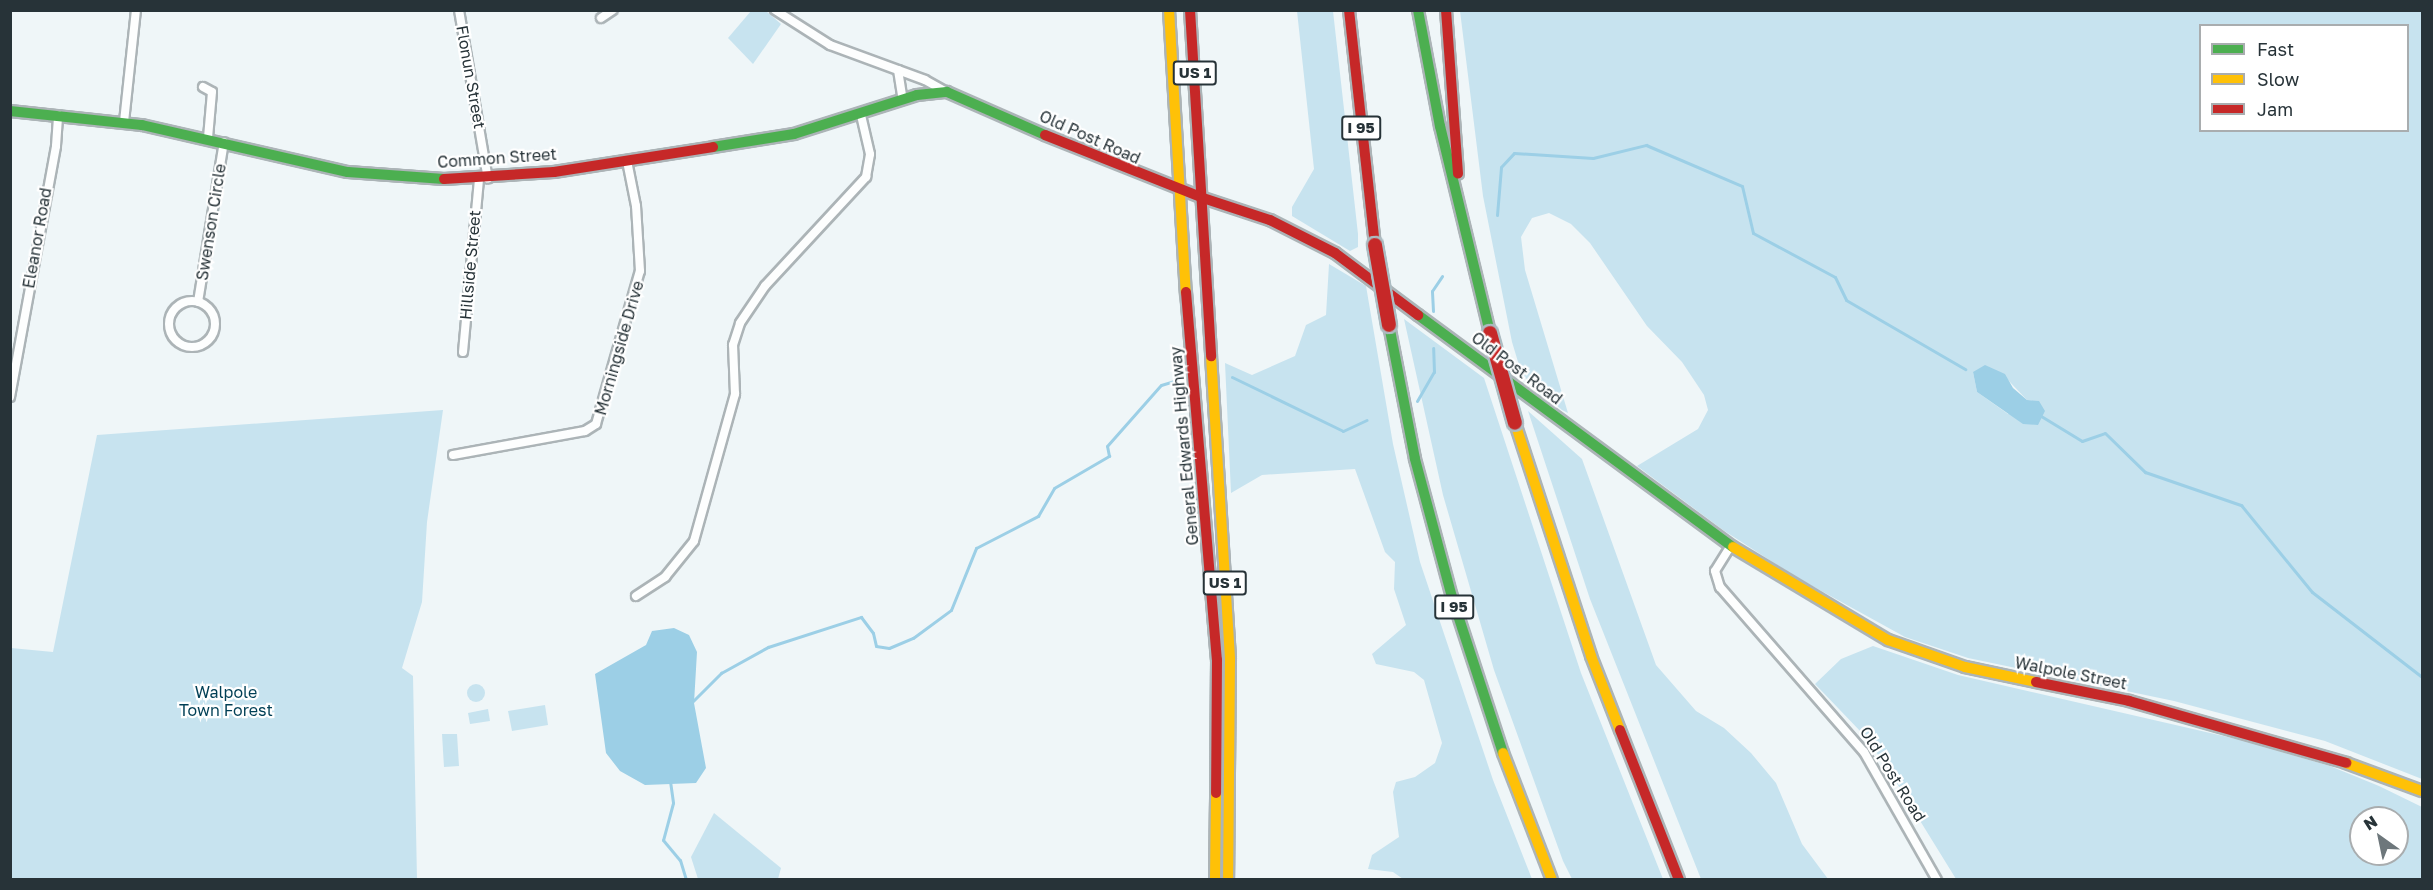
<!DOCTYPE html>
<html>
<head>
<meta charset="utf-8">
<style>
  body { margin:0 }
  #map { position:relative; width:2433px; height:890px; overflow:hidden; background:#eff6f8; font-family:"Golos Text",sans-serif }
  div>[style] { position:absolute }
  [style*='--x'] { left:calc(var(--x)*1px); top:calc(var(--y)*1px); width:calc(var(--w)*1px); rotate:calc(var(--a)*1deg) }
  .green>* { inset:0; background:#c7e3ef }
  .round { border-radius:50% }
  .water>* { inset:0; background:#9ccfe6 }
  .stream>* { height:3px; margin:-1.5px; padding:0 1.5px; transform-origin:1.5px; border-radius:1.5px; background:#9ccfe6 }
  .roads { filter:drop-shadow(2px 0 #acb4b7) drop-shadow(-2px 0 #acb4b7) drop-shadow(0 2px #acb4b7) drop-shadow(0 -2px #acb4b7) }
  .street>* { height:8px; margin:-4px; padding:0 4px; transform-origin:4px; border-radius:4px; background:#fdfefe }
  .street>.ring { margin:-4px; padding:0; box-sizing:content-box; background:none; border:8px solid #fdfefe; border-radius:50% }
  .fast>* { height:10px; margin:-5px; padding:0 5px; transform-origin:5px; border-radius:5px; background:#4caf50 }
  .slow>* { height:10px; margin:-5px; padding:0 5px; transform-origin:5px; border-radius:5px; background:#ffc107 }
  .jam>* { height:10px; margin:-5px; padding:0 5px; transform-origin:5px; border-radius:5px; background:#c62828 }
  .bridges { filter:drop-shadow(2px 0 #acbcc2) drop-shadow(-2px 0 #acbcc2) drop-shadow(0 2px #acbcc2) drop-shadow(0 -2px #acbcc2) }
  .jam-bridge>* { height:14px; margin:-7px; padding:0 7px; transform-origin:7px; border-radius:7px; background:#c62828 }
  span { translate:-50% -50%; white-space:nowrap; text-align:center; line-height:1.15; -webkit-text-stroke:4.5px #fff; paint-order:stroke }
  .shield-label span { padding:2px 4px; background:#fff; border:2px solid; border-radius:4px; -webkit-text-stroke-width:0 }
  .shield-label { font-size:15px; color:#273338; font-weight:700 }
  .street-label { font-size:16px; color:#273338 }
  .park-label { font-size:16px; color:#003f55 }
  .frame { position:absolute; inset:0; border:12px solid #273338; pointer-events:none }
  .legend { position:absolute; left:2199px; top:24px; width:210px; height:108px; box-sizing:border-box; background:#fff; border:2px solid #a9adaf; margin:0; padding:8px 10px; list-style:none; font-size:18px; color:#273338 }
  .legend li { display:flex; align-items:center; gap:12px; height:30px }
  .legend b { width:30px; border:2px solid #a9adaf }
  .north { position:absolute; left:2349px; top:806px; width:60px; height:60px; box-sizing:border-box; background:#fff; border:2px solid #a9adaf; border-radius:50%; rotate:327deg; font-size:16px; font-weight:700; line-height:24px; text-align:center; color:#273338 }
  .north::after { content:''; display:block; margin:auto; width:21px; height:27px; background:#6d777b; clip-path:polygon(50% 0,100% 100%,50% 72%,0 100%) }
</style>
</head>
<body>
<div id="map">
  <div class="green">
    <div style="clip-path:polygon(751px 11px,766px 11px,781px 24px,753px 64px,728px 38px)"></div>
    <div style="clip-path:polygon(1297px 11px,1333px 11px,1358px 234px,1358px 247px,1350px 251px,1292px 216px,1292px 207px,1314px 169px)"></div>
    <div style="clip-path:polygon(evenodd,1460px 11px,2422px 11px,2422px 779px,2325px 741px,2174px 701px,1968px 658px,1905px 637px,1796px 577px,1723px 530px,1637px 466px,1698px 429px,1708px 410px,1704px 395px,1682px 362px,1647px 326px,1590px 243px,1571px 224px,1549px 213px,1532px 218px,1521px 237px,1525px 270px,1568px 413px,1562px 410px,1522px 375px,1512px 342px,1483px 196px,1460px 11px,2200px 26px,2408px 26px,2408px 130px,2200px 130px,2200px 26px,1460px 11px,1973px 372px,2008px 380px,2027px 400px,2033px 400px,2008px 414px,1977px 392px,1973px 372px)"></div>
    <div style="clip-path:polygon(1329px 264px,1366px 286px,1393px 444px,1420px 562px,1493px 780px,1532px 879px,1403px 879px,1393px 872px,1368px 869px,1372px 855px,1399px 837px,1393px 792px,1396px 782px,1415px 777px,1435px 763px,1442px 743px,1424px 680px,1414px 672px,1376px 664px,1372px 654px,1406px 625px,1394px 589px,1395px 562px,1385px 552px,1355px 469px,1262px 475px,1231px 493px,1225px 363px,1252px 375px,1295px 356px,1306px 325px,1326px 315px)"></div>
    <div style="clip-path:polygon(1404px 319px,1484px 378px,1581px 673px,1663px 879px,1572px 879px,1563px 861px,1494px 670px,1443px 495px)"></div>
    <div style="clip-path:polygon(443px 410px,427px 522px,422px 602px,402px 668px,413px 676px,417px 879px,11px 879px,11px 648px,53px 652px,97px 435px)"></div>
    <div style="clip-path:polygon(1528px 411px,1582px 459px,1656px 665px,1696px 711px,1724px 728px,1751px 753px,1776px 783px,1802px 844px,1828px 879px,1701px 879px,1590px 599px)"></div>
    <div style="clip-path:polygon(evenodd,1873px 646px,1958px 675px,2245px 741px,2330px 766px,2379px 786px,2422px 807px,2422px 879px,1956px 879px,1885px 764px,1861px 732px,1815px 684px,1841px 659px,1873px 646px,2361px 818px,2397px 818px,2397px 854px,2361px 854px,2361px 818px)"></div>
    <div class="round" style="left:467px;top:684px;width:18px;height:18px"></div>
    <div style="clip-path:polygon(545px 705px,548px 725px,512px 731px,508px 711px)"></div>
    <div style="clip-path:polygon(488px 709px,490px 721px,470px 724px,468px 713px)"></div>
    <div style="clip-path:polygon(442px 734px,457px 734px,459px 766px,444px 767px)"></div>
    <div style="clip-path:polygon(714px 813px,781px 868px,778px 879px,698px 879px,691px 857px)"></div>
  </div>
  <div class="water">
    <div style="clip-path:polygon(1985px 365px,2005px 374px,2013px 388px,2027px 400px,2039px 401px,2045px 411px,2038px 425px,2023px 424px,1977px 392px,1973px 372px)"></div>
    <div style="clip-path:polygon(674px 628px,689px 635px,697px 652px,694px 703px,706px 768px,696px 783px,645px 785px,620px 771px,606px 753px,595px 674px,646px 645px,652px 631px)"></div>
  </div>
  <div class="stream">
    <div style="--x:1497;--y:215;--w:48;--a:-85.2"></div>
    <div style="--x:1501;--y:167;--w:19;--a:-47"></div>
    <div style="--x:1514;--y:153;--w:79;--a:3.6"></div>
    <div style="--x:1593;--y:158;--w:55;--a:-13.8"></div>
    <div style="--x:1646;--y:145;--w:104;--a:23.1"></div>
    <div style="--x:1742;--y:186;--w:48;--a:76.8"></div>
    <div style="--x:1753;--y:233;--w:93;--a:28.2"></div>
    <div style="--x:1835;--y:277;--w:25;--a:64"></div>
    <div style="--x:1846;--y:300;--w:138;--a:30.1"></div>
    <div style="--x:1433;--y:311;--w:20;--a:-93"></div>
    <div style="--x:1432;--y:291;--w:18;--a:-56"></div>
    <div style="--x:1232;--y:377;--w:123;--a:25.9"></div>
    <div style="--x:1343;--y:431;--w:26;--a:-25"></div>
    <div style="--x:1417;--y:401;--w:34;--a:-60"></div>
    <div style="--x:1434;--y:372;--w:24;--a:-92"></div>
    <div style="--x:2041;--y:416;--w:48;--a:31.4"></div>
    <div style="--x:2082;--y:441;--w:24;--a:-19"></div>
    <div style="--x:2105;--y:433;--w:56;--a:44.3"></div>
    <div style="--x:2145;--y:472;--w:102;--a:19"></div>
    <div style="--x:2241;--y:505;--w:112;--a:50.8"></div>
    <div style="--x:2312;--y:592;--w:139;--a:37.7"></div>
    <div style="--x:693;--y:701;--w:40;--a:-45"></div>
    <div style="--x:721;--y:673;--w:54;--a:-29"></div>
    <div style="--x:768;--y:647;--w:98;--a:-17.9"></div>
    <div style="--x:861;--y:617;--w:20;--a:53"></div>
    <div style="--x:873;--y:633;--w:13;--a:77"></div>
    <div style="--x:876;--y:646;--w:13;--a:9"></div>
    <div style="--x:889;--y:648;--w:26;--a:-23"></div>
    <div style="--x:913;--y:638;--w:47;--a:-36.4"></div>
    <div style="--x:951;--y:610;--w:67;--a:-68"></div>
    <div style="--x:976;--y:548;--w:70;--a:-27.3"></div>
    <div style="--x:1038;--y:516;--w:32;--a:-60"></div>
    <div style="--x:1054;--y:488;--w:64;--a:-30.2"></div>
    <div style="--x:1109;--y:456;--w:10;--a:-101"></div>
    <div style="--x:1107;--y:446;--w:81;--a:-48.5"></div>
    <div style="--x:1161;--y:385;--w:21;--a:-17"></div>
    <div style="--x:670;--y:781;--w:22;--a:82"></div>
    <div style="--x:673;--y:803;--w:38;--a:105"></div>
    <div style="--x:663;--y:840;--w:26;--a:50"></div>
    <div style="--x:680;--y:860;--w:21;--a:73"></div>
  </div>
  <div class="roads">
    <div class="street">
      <div style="--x:459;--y:10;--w:171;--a:80.3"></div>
      <div style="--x:775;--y:10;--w:65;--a:32.5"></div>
      <div style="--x:830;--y:45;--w:101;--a:20.2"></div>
      <div style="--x:925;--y:80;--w:23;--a:29"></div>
      <div style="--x:601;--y:18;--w:14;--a:-34"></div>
      <div style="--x:898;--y:70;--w:30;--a:81"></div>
      <div style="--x:203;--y:87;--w:10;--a:29"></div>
      <div style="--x:212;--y:92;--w:46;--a:95"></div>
      <div style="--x:124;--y:122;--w:113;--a:-83.9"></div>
      <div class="ring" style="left:169px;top:301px;width:38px;height:38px"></div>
      <div style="--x:198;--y:302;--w:162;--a:-80.8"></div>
      <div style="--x:463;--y:352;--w:174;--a:-84.7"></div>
      <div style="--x:10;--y:397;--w:255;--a:-79.6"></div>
      <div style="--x:56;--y:146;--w:31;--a:-86"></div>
      <div style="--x:453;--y:455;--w:134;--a:-10.3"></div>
      <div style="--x:585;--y:431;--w:13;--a:-32"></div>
      <div style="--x:596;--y:424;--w:159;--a:-74"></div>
      <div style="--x:640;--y:271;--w:65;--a:-93.5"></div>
      <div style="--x:636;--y:206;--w:46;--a:-101.3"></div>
      <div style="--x:1730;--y:547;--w:28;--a:122"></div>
      <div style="--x:1715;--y:571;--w:17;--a:73"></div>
      <div style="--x:1720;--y:587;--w:219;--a:48.9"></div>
      <div style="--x:1864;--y:752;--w:147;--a:60.3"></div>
      <div style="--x:636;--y:596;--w:35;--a:-33"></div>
      <div style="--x:665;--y:577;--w:46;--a:-51.1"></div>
      <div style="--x:694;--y:541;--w:153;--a:-74.4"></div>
      <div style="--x:735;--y:394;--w:49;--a:-92.3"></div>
      <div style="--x:733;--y:345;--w:23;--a:-72"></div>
      <div style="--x:740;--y:323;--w:45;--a:-56"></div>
      <div style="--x:765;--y:286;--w:149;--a:-47.2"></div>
      <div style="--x:866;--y:177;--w:23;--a:-80"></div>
      <div style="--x:870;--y:154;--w:40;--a:-103"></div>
    </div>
    <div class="fast">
      <div style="--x:1418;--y:10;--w:118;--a:79.3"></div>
      <div style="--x:1440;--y:126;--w:213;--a:76.4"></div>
      <div style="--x:10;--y:111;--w:133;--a:6.1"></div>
      <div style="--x:142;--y:125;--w:211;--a:12.9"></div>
      <div style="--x:348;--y:172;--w:96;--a:4.2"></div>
      <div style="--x:713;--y:147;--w:82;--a:-9.1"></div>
      <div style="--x:794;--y:134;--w:129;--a:-17.6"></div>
      <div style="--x:917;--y:95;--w:30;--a:-6"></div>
      <div style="--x:947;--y:92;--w:107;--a:23.7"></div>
      <div style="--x:1418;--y:315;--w:391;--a:36.4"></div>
      <div style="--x:1389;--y:325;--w:136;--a:79"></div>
      <div style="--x:1415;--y:459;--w:143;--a:75"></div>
      <div style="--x:1452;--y:597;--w:164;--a:71.9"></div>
    </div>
    <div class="slow">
      <div style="--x:1169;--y:10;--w:283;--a:86.6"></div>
      <div style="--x:1211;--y:356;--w:304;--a:86.4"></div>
      <div style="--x:1230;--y:659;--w:221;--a:90.5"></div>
      <div style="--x:1515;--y:423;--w:245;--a:71.9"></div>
      <div style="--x:1591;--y:656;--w:79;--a:68.6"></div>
      <div style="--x:1733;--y:547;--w:181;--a:31"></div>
      <div style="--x:1888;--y:640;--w:82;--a:19.3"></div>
      <div style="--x:1965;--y:667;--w:73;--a:11.9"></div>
      <div style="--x:1503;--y:753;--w:136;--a:68.9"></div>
      <div style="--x:2346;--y:763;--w:81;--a:20.2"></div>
      <div style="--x:1215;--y:880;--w:87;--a:-89.3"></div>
    </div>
    <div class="jam">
      <div style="--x:1190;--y:10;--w:347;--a:86.5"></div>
      <div style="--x:1349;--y:10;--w:236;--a:83.7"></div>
      <div style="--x:1446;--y:10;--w:164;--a:85.8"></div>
      <div style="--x:1045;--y:135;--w:170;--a:21.7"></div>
      <div style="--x:444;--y:179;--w:110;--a:-3.6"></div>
      <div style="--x:554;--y:172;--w:161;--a:-8.9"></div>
      <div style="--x:1203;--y:198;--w:71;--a:18.2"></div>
      <div style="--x:1270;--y:220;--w:73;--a:26.9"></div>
      <div style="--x:1335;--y:253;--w:104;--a:36.8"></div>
      <div style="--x:1186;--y:292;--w:369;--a:85.2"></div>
      <div style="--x:1217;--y:660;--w:133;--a:90.4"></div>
      <div style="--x:2036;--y:682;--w:95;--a:11.5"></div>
      <div style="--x:2129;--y:701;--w:226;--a:15.9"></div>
      <div style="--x:1620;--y:730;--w:161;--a:68.5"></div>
    </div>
  </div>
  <div class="bridges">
    <div class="jam-bridge">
      <div style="--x:1375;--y:245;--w:81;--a:80.1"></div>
      <div style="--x:1490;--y:333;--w:93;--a:74.5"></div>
    </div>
  </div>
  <div class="shield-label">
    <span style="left:1195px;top:73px">US 1</span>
    <span style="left:1361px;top:128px">I 95</span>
    <span style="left:1225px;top:583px">US 1</span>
    <span style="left:1454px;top:607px">I 95</span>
  </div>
  <div class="street-label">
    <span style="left:471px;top:77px;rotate:80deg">Flonun Street</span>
    <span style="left:1090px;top:137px;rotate:24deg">Old Post Road</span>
    <span style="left:497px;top:158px;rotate:-4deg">Common Street</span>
    <span style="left:211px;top:222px;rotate:-81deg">Swenson Circle</span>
    <span style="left:37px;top:238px;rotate:-80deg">Eleanor Road</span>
    <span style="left:470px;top:265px;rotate:-85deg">Hillside Street</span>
    <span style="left:619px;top:348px;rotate:-74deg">Morningside Drive</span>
    <span style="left:1517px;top:368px;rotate:37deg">Old Post Road</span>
    <span style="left:1184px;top:446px;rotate:-95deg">General Edwards Highway</span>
    <span style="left:2071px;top:673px;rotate:11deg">Walpole Street</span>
    <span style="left:1893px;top:774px;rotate:58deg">Old Post Road</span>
  </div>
  <div class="park-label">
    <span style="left:226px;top:701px">Walpole<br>Town Forest</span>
  </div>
  <div class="frame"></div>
  <ul class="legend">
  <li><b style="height:8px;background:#4caf50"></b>Fast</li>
  <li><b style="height:8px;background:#ffc107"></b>Slow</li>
  <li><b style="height:8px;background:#c62828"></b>Jam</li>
  </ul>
  <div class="north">N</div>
</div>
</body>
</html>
